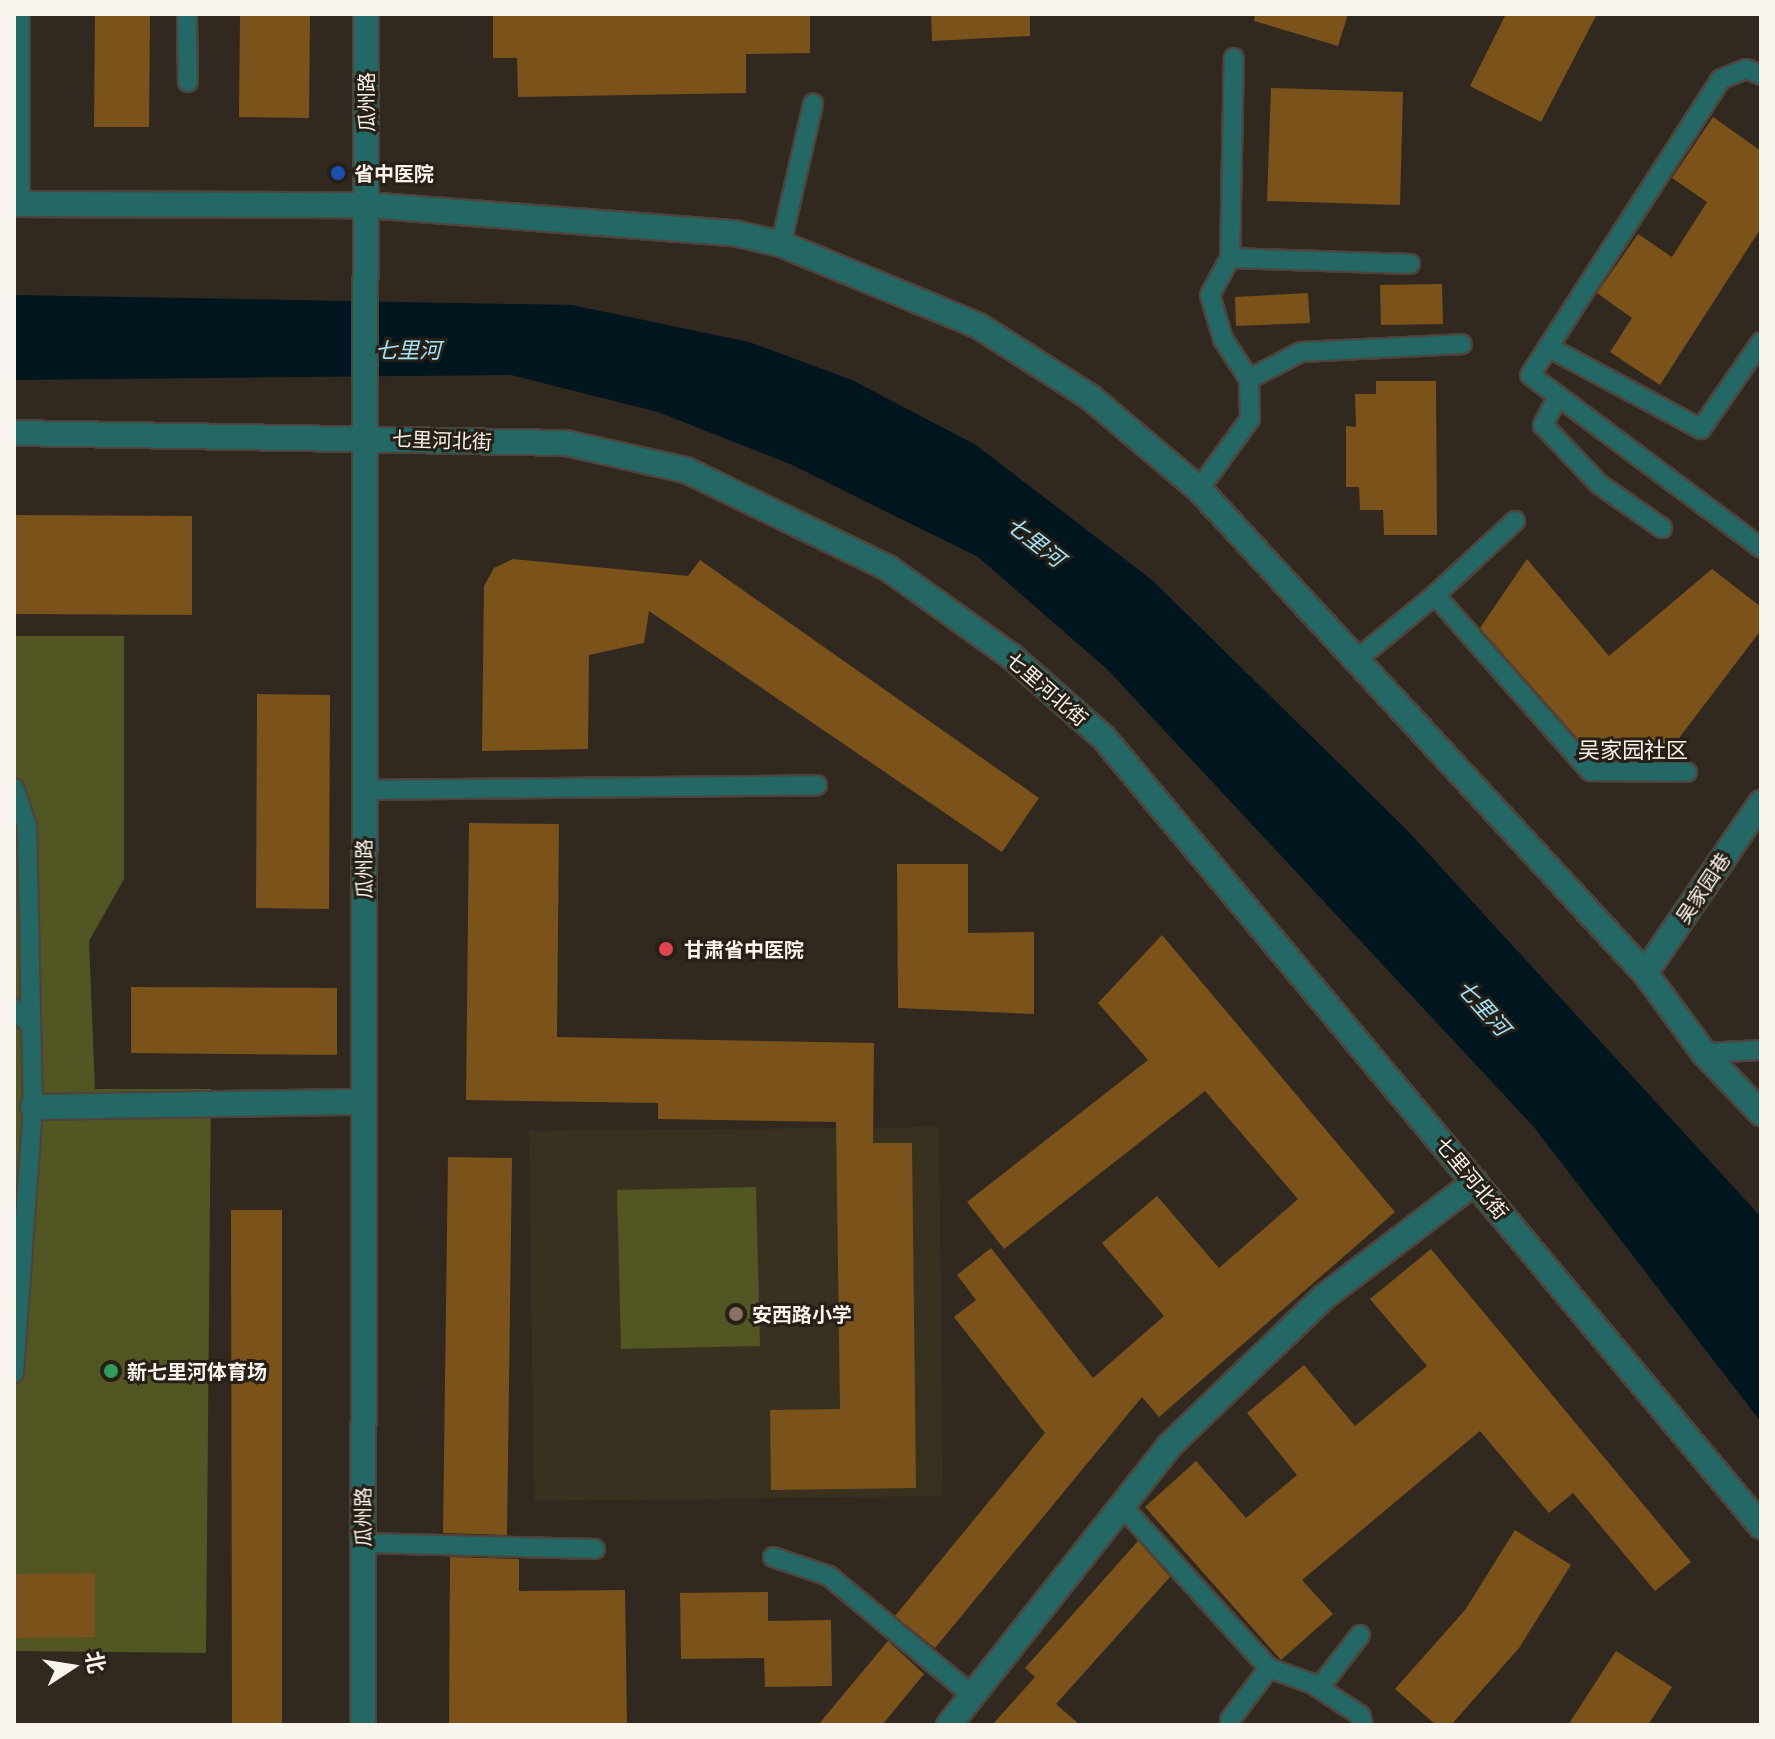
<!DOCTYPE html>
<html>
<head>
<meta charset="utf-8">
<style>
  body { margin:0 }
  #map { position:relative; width:1775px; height:1739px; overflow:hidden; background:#312920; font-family:Mulish,"Noto Sans SC",sans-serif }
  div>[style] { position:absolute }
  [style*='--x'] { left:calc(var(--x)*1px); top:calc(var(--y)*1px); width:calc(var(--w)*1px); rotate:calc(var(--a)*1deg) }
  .education>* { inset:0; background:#393120 }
  .green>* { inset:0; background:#515622 }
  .water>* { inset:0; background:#00161e }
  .building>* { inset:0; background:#7b521a }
  .roads { filter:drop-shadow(2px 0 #4d453d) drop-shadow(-2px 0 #4d453d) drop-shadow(0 2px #4d453d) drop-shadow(0 -2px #4d453d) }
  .service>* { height:18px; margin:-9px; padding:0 9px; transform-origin:9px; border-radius:9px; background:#246866 }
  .minor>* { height:24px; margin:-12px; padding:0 12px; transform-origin:12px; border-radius:12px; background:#246866 }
  .tertiary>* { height:24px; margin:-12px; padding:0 12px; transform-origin:12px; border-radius:12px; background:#246866 }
  .dots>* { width:22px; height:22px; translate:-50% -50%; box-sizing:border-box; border:4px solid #272017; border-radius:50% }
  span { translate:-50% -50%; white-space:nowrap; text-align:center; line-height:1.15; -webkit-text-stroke:6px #272017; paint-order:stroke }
  .street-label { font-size:20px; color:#f9f3ed }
  .poi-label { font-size:20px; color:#f9f3ed; font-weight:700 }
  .left { translate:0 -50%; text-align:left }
  .water-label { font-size:22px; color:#a1e2f7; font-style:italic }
  .neighbourhood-label { font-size:22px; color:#f9f3ed }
  .frame { position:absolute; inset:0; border:16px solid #f9f3ed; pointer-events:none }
  .north { position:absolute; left:32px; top:1627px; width:80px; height:80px; -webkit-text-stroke:6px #272017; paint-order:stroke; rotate:78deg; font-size:22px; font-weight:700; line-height:32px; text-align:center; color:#f9f3ed }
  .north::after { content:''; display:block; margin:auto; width:28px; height:36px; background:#f9f3ed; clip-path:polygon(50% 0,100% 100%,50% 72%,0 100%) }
</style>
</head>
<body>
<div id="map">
  <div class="education">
    <div style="clip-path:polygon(939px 1127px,943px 1496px,534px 1501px,529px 1131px)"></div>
  </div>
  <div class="green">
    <div style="clip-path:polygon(14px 636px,124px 636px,124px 879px,89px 941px,95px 1089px,211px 1089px,206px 1653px,14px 1651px)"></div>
    <div style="clip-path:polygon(756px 1187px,760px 1346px,621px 1349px,617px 1190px)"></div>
  </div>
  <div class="water">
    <div style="clip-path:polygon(14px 295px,572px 305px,749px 342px,852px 380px,976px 445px,1152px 580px,1406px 829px,1761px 1217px,1761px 1422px,1533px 1126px,1107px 669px,978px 557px,790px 464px,658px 412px,511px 375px,14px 380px)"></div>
  </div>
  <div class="building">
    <div style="clip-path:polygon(95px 14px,150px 14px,149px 127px,94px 127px)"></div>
    <div style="clip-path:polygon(240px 14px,310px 14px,309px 118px,239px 117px)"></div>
    <div style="clip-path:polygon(493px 14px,810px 14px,810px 53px,746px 54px,746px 93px,518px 97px,517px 58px,493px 58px)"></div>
    <div style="clip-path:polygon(931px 14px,1030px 14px,1030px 36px,932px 41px)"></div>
    <div style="clip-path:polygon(1255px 14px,1348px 14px,1338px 46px,1254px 21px)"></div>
    <div style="clip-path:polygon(1506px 14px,1597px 14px,1541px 122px,1470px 86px)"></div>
    <div style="clip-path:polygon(1271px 88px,1403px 92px,1400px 205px,1267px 201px)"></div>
    <div style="clip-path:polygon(1713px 117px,1761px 151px,1761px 228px,1660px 385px,1610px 352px,1632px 318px,1597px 293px,1638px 234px,1672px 257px,1707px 202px,1672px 178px)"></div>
    <div style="clip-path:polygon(1442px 284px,1443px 324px,1381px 325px,1380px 285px)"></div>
    <div style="clip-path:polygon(1308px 293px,1310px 323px,1236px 326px,1235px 297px)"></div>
    <div style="clip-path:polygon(1376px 381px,1436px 381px,1437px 535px,1384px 535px,1383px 510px,1360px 510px,1359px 487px,1346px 487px,1346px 426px,1356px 427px,1355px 394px,1376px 394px)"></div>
    <div style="clip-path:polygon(14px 515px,192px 516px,192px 615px,14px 614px)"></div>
    <div style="clip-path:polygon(513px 559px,688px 576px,700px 560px,1039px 798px,1002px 852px,649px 611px,644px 643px,589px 655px,588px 749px,482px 751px,484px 586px,494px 568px)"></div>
    <div style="clip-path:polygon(1527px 559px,1609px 656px,1712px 569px,1761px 607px,1761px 630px,1673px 746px,1593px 756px,1480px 628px)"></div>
    <div style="clip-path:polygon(257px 694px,330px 695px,329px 909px,256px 908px)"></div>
    <div style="clip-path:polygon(469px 823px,559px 824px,557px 1037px,874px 1043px,873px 1143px,912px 1143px,916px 1488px,771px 1490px,770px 1410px,840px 1409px,836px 1122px,658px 1119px,658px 1103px,466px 1100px)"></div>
    <div style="clip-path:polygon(897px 864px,968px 864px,968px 933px,1034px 932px,1034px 1014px,898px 1008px)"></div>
    <div style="clip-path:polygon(1162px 935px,1395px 1212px,1159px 1417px,1142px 1397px,935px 1648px,895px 1616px,1045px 1433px,954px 1317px,976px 1300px,957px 1275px,991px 1248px,1093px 1378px,1164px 1316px,1102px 1243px,1157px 1196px,1219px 1268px,1298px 1199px,1205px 1091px,1004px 1249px,967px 1202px,1148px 1060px,1098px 1003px)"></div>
    <div style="clip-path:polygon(131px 987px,337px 988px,337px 1055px,131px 1053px)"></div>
    <div style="clip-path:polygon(448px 1157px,512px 1158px,507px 1535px,443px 1533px)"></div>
    <div style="clip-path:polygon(231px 1210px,282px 1210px,282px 1725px,232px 1725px)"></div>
    <div style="clip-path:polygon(1431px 1249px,1691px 1562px,1655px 1591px,1573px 1493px,1549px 1513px,1480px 1431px,1302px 1580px,1333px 1614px,1281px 1660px,1145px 1507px,1196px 1461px,1246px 1518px,1297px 1475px,1247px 1413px,1304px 1365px,1355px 1426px,1427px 1366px,1370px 1299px)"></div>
    <div style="clip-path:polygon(1515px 1530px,1571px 1565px,1519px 1648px,1451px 1725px,1436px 1725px,1395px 1689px,1465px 1610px)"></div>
    <div style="clip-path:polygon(1138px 1541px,1170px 1577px,1056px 1704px,1080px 1725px,992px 1725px,1035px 1677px,1025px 1668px)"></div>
    <div style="clip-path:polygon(450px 1557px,519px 1559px,519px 1591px,625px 1590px,627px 1725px,449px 1725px)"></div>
    <div style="clip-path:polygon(95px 1573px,95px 1637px,14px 1638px,14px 1574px)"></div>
    <div style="clip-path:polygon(768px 1592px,768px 1621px,831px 1620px,832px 1686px,765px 1687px,764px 1658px,681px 1659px,680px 1593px)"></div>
    <div style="clip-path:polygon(888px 1641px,924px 1674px,882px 1725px,818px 1725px)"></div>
    <div style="clip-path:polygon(1616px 1651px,1672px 1687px,1648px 1725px,1568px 1725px)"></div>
  </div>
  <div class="roads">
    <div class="service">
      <div style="--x:20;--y:14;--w:190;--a:90"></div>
      <div style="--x:187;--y:14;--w:68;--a:89.2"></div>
      <div style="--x:1761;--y:75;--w:16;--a:-158"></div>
      <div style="--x:1746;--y:69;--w:27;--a:158"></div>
      <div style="--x:1721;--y:79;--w:352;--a:122.8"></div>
      <div style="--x:1530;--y:375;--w:289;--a:36.8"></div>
      <div style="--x:781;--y:244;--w:144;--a:-77.1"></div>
      <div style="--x:1230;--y:258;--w:180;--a:1.9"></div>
      <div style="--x:1548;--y:347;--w:174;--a:28.2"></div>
      <div style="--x:1701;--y:429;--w:106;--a:-55.4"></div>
      <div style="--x:1249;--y:379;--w:59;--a:-27.4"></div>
      <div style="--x:1301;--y:352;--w:161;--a:-2.8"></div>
      <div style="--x:1558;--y:396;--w:33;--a:117"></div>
      <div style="--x:1543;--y:425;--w:81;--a:46.5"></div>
      <div style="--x:1599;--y:484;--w:77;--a:34.9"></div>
      <div style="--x:1199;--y:489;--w:87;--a:-53.9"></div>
      <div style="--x:1250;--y:419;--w:40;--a:-91.4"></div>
      <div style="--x:1249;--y:379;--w:48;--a:-123"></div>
      <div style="--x:1223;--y:339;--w:46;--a:-106.5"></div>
      <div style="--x:1210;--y:295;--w:42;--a:-61.6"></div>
      <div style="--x:1230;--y:258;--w:200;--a:-88.9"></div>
      <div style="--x:1435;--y:595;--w:109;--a:-42.8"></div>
      <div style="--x:1355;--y:661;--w:104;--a:-39.5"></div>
      <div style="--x:1435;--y:595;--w:235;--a:48.6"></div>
      <div style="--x:1590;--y:771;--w:97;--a:0.6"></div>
      <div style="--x:14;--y:788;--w:39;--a:71"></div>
      <div style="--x:27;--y:825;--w:282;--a:88.8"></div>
      <div style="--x:33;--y:1107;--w:267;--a:94.1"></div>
      <div style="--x:364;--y:790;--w:453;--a:-0.6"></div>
      <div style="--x:14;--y:1008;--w:23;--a:47"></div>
      <div style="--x:1704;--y:1053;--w:57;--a:-3"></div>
      <div style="--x:1122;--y:1506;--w:219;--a:47.8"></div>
      <div style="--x:1269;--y:1668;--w:45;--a:19.7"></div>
      <div style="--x:1311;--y:1683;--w:59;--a:33.1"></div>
      <div style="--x:1360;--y:1715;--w:10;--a:73"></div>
      <div style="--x:363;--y:1543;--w:232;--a:1.5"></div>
      <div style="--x:773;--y:1557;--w:59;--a:18.7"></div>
      <div style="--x:829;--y:1576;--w:187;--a:39.8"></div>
      <div style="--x:1319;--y:1688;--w:67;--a:-52.3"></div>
      <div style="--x:1230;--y:1720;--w:65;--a:-53.1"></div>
    </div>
    <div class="minor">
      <div style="--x:1645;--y:973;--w:206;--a:-55.7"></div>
      <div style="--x:33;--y:1107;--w:331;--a:-0.9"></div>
      <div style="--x:949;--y:1725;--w:355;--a:-51.7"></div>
      <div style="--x:1169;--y:1446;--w:215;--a:-43.9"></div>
      <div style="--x:1324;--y:1297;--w:190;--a:-37.3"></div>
    </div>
    <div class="tertiary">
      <div style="--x:14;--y:204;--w:352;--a:0.2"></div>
      <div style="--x:366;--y:205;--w:369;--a:4.4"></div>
      <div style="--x:734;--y:233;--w:48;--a:13.2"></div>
      <div style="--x:781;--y:244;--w:214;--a:22.5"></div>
      <div style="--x:979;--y:326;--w:132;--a:32.6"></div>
      <div style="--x:1090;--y:397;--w:143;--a:40.2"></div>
      <div style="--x:1199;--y:489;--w:658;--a:47.34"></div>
      <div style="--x:1645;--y:973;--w:99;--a:53.6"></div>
      <div style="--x:1704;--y:1053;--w:83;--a:46.5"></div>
      <div style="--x:14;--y:433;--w:552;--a:1.04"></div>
      <div style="--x:566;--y:443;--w:123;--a:12.7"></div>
      <div style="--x:686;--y:470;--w:225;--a:25.9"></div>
      <div style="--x:888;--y:568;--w:151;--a:35.6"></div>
      <div style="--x:1011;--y:656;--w:124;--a:41.4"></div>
      <div style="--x:1104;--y:738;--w:1026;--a:50.18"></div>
      <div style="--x:363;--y:1725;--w:1711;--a:-89.9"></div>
    </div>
  </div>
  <div class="dots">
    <div style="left:338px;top:173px;background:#1a4fb4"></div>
    <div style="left:666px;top:949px;background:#e0444e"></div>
    <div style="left:736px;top:1314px;background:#8d6e63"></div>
    <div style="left:111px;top:1371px;background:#2e9e5b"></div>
  </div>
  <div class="street-label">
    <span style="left:366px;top:102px;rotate:-90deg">瓜州路</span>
    <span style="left:442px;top:440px;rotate:2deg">七里河北街</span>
    <span style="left:1047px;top:689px;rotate:41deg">七里河北街</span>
    <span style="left:364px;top:869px;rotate:-90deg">瓜州路</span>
    <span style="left:1703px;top:888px;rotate:-56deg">吴家园巷</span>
    <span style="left:1472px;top:1178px;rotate:50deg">七里河北街</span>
    <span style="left:363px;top:1517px;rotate:-90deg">瓜州路</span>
  </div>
  <div class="poi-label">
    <span class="left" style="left:354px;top:173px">省中医院</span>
    <span class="left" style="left:684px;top:949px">甘肃省中医院</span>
    <span class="left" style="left:752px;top:1314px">安西路小学</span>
    <span class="left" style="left:127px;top:1371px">新七里河体育场</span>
  </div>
  <div class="water-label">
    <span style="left:408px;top:351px">七里河</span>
    <span style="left:1035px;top:542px;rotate:38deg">七里河</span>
    <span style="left:1483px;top:1008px;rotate:48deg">七里河</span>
  </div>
  <div class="neighbourhood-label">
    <span style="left:1633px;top:751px">吴家园社区</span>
  </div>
  <div class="frame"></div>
  <div class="north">北</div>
</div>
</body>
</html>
